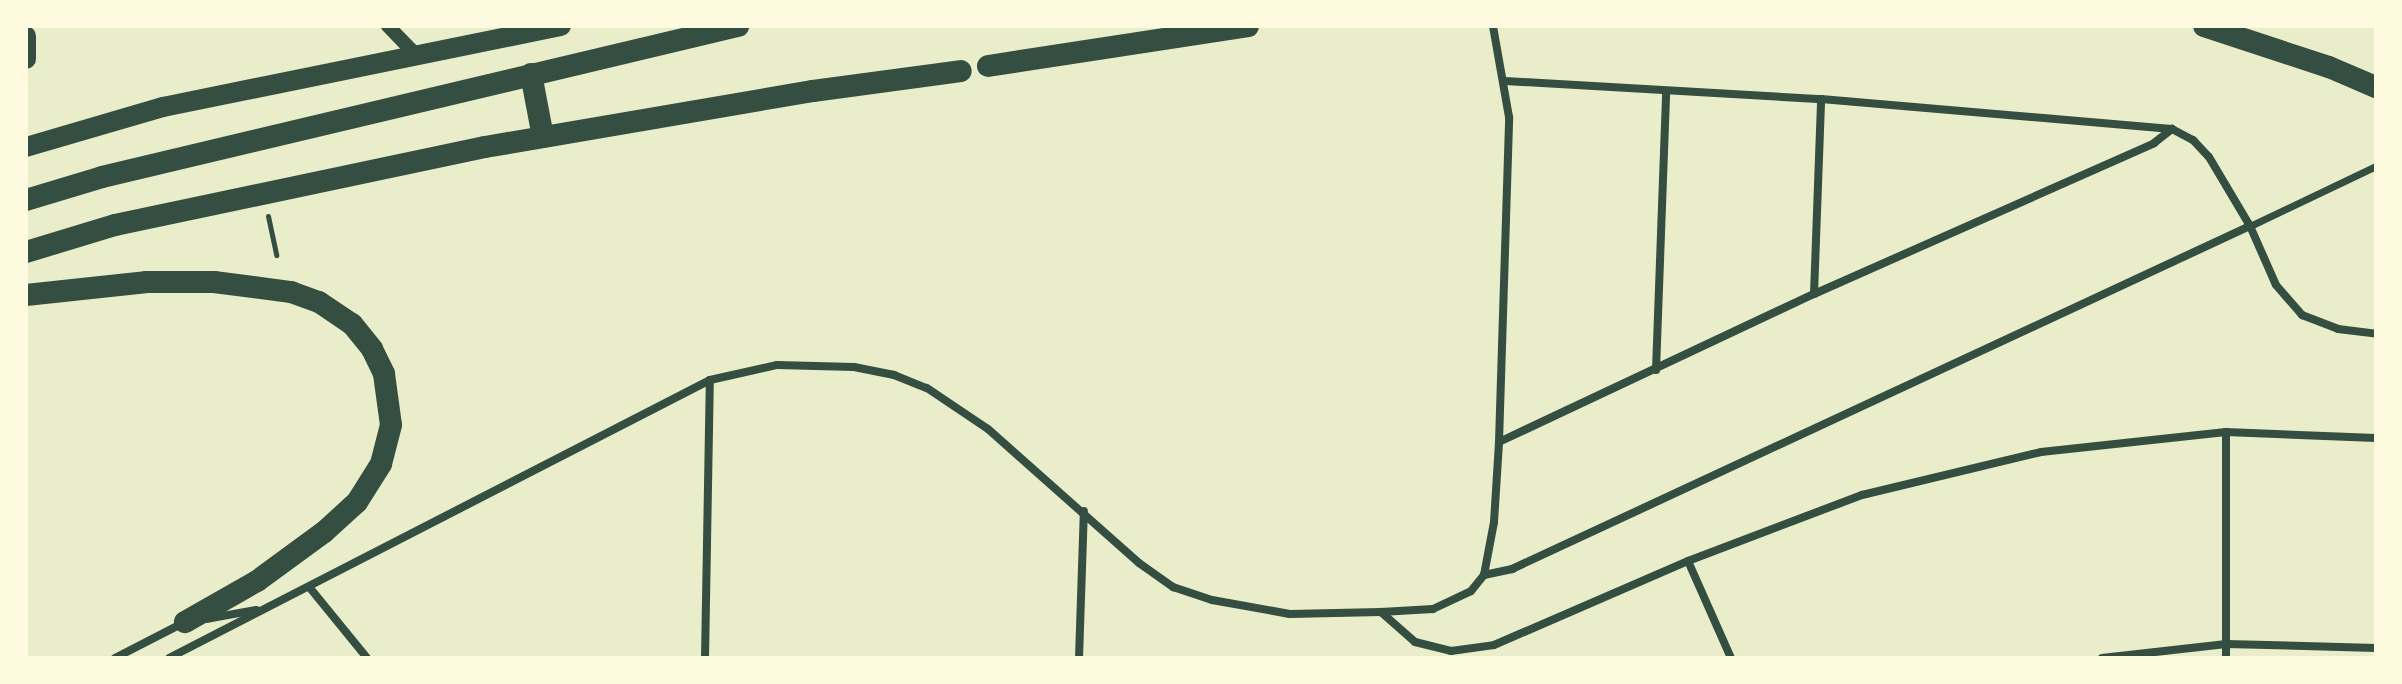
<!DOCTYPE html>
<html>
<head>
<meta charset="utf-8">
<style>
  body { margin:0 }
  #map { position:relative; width:2402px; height:684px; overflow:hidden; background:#e9edc9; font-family:"IBM Plex Sans",sans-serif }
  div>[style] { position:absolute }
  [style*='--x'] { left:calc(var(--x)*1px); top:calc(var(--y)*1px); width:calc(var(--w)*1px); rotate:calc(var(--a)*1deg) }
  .path>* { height:5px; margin:-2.5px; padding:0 2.5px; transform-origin:2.5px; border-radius:2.5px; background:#344e41 }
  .pedestrian>* { height:7px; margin:-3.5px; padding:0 3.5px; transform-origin:3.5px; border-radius:3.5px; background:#344e41 }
  .minor>* { height:8px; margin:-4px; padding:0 4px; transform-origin:4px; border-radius:4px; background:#344e41 }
  .tertiary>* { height:14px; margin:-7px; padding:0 7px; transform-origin:7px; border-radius:7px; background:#344e41 }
  .primary>* { height:20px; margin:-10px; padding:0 10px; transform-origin:10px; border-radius:10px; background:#344e41 }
  .trunk>* { height:22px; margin:-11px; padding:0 11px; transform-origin:11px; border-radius:11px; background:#344e41 }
  span { translate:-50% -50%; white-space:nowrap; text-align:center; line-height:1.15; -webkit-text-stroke:6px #fefae0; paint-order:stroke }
  .frame { position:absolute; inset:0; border:28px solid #fefae0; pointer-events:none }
</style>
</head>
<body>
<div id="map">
  <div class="path">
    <div style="--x:268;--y:216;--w:40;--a:78"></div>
  </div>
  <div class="pedestrian">
    <div style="--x:2250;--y:226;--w:140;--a:-25.5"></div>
  </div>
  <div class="minor">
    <div style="--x:1505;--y:81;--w:317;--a:3.3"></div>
    <div style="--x:1821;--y:99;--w:352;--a:4.9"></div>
    <div style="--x:2172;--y:129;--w:24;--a:28"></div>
    <div style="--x:2193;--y:140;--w:23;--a:47"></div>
    <div style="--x:2209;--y:157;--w:80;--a:59.3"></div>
    <div style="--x:2250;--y:226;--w:64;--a:66.2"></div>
    <div style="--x:2276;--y:285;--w:40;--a:49"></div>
    <div style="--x:2302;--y:315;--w:39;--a:21"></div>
    <div style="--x:2338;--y:329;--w:38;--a:7"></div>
    <div style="--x:1814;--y:294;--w:195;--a:-87.9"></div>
    <div style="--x:1656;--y:370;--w:279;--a:-87.9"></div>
    <div style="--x:2226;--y:432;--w:226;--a:90"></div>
    <div style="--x:1499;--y:442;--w:348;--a:-25.2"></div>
    <div style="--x:1814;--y:294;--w:372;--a:-23.9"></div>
    <div style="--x:2154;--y:143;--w:23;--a:-38"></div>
    <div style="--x:1688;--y:561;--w:106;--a:66.1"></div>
    <div style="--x:1484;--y:575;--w:29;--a:-12"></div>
    <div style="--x:1512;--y:569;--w:814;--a:-24.93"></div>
    <div style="--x:310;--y:588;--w:90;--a:50.8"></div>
    <div style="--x:1381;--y:612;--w:45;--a:41.4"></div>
    <div style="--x:1415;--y:642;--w:37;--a:14"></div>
    <div style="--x:1451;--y:651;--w:43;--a:-7.9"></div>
    <div style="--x:1494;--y:645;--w:211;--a:-23.4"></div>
    <div style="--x:1688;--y:561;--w:186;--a:-20.8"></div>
    <div style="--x:1862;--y:495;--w:184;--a:-13.5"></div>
    <div style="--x:2041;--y:452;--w:186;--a:-6.2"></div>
    <div style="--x:2226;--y:432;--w:150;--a:2.3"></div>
    <div style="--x:206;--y:619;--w:51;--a:-10.2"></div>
    <div style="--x:115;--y:658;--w:79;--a:-27.2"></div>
    <div style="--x:169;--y:658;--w:608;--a:-27.2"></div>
    <div style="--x:710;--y:380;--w:69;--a:-12.6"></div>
    <div style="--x:777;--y:365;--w:77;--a:1.5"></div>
    <div style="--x:854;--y:367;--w:41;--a:11.3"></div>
    <div style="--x:894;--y:375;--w:35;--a:22"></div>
    <div style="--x:927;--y:388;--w:73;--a:33.9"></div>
    <div style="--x:988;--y:429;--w:202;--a:41.6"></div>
    <div style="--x:1139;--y:563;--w:42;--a:35.2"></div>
    <div style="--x:1173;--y:587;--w:41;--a:18.4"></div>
    <div style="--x:1212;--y:600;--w:79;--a:10.2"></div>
    <div style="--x:1290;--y:614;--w:91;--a:-1.3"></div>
    <div style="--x:1381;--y:612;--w:52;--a:-3.3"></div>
    <div style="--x:1433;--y:609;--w:42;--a:-25.3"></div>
    <div style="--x:1471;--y:591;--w:21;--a:-51"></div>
    <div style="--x:1484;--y:575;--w:54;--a:-79.3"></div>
    <div style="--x:1494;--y:522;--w:80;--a:-86.4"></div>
    <div style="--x:1499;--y:442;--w:325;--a:-88.2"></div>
    <div style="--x:1509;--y:117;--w:92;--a:-100"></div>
    <div style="--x:705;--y:658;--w:278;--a:-89"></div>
    <div style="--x:1079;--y:658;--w:147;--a:-88.1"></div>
    <div style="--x:2102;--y:658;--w:125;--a:-6.4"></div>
    <div style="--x:2226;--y:644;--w:150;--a:1.5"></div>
  </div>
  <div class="tertiary">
    <div style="--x:388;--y:26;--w:43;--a:45.9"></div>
  </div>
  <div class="primary">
    <div style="--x:26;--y:36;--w:23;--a:90"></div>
    <div style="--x:26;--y:147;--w:143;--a:-16.3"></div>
    <div style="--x:163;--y:107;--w:406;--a:-11.5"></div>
  </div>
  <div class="trunk">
    <div style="--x:2204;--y:26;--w:132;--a:18.2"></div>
    <div style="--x:2329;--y:67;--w:51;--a:23.1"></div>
    <div style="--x:988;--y:66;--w:263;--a:-8.7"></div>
    <div style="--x:531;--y:74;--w:64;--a:79.2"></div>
    <div style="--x:26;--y:200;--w:79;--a:-16.8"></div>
    <div style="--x:102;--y:177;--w:654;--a:-13.36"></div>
    <div style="--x:26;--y:252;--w:93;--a:-16.9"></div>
    <div style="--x:115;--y:225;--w:378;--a:-11.9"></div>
    <div style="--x:485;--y:147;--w:333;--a:-9.7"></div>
    <div style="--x:813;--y:91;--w:149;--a:-7.7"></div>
    <div style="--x:26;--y:295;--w:122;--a:-6.1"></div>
    <div style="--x:147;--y:282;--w:67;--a:0"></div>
    <div style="--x:214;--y:282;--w:78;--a:7.4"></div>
    <div style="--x:291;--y:292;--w:30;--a:20"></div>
    <div style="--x:319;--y:302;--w:40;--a:34"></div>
    <div style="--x:352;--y:324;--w:32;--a:51"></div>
    <div style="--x:372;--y:349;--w:28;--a:64"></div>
    <div style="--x:384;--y:374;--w:51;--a:82.2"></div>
    <div style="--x:391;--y:425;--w:40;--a:104.4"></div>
    <div style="--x:381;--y:464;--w:45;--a:122.3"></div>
    <div style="--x:357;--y:502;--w:45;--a:137.7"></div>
    <div style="--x:324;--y:532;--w:83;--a:143.8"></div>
    <div style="--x:257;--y:581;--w:83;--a:150.3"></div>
  </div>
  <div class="frame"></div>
</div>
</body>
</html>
